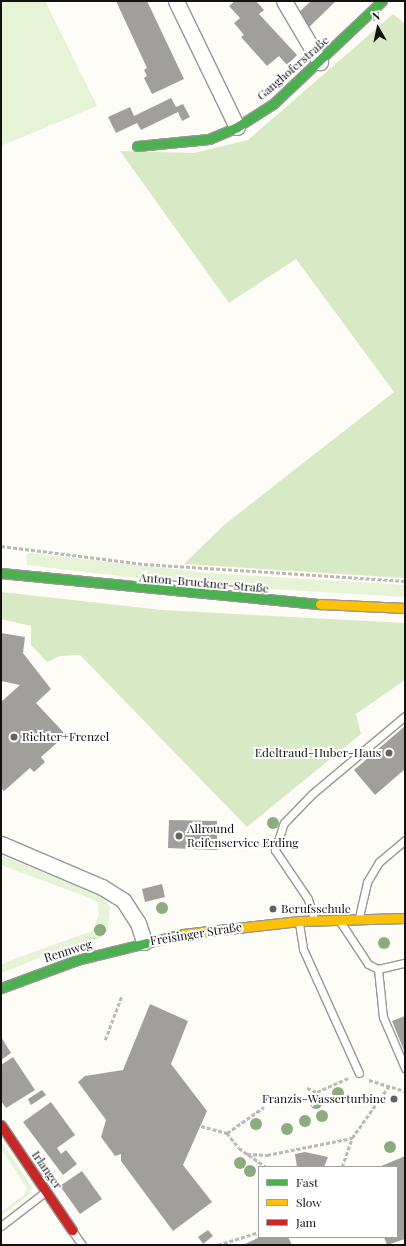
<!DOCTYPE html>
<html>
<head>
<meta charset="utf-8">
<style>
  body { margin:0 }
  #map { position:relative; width:406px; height:1246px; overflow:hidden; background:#fdfcf7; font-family:"Playfair Display",serif }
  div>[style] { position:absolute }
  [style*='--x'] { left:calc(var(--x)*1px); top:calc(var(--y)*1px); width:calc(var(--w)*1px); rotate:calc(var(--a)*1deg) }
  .green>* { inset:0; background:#e7f3d7 }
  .forest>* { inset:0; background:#d8eac5 }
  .building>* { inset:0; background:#a19f9c }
  .path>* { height:2.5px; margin-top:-1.25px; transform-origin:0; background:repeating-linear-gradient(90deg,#b9b9b8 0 4px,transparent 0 6px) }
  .roads { filter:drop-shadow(1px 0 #979795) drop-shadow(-1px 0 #979795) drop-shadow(0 1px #979795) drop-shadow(0 -1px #979795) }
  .lane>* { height:7px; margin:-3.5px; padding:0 3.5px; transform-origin:3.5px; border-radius:3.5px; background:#fffffe }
  .street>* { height:15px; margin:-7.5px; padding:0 7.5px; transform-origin:7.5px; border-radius:7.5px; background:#fffffe }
  .fast>* { height:9px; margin:-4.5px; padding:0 4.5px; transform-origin:4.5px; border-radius:4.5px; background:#4caf50 }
  .slow>* { height:9px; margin:-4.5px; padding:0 4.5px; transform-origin:4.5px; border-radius:4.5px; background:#ffc107 }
  .jam>* { height:9px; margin:-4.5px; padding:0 4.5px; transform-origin:4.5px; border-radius:4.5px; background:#c62828 }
  .trees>* { width:12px; height:12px; margin:-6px; border-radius:50%; background:#8cac80 }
  .dots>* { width:11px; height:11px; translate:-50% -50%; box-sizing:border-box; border:2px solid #fff; border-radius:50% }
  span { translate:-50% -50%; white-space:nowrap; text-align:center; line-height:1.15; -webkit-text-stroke:4px #fff; paint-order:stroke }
  .street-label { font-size:12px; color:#111 }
  .poi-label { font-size:12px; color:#111 }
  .left { translate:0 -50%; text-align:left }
  .right { translate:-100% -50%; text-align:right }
  .frame { position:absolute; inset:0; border:2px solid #111; pointer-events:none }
  .legend { position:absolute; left:258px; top:1166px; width:140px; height:72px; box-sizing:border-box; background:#fff; border:1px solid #a0a0a0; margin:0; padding:5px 7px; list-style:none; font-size:12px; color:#111 }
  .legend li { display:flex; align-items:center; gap:8px; height:20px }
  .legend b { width:20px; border:1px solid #a0a0a0 }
  .north { position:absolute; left:358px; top:8px; width:40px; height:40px; -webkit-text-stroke:3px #fff; paint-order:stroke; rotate:351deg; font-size:11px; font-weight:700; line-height:16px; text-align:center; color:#111 }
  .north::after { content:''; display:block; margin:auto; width:14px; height:18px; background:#111; clip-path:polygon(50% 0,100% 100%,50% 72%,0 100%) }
</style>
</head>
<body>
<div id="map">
  <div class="green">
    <div style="clip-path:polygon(1px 1px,45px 1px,97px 106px,1px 146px)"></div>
    <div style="clip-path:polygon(29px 553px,209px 573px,405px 585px,405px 597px,220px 586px,101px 574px,27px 565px,26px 555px)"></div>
    <div style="clip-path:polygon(1px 855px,104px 897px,110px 907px,108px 930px,100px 938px,65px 948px,1px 973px,1px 965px,14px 959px,92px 931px,99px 915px,97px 902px,90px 898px,1px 865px)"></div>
    <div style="clip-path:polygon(1px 1141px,32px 1187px,30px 1194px,1px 1216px,1px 1212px,24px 1195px,27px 1188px,1px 1149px)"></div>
  </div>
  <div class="forest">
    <div style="clip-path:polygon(393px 14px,405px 24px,405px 578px,184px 564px,224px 525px,394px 392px,296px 259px,229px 303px,120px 151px,194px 153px,248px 140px)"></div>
    <div style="clip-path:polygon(1px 592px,162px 610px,405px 623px,405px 680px,356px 714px,361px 734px,247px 827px,80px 655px,60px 656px,47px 662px,31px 645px,31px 626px,1px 619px)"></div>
  </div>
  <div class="building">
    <div style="clip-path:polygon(116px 1px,147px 1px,184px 79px,152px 94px,144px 78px,147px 76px,144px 70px,147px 68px)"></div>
    <div style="clip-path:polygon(235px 1px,256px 1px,264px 10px,259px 14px,297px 55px,287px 65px,279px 56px,267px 66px,241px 37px,244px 35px,234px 23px,240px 18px,229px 6px)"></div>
    <div style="clip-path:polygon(311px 1px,336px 1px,306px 30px,297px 14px)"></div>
    <div style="clip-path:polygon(171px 98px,176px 107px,183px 104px,190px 117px,182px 121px,178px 112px,141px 130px,137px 123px,116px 133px,108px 117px,130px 107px,134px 116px)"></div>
    <div style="clip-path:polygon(1px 633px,25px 637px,23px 653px,51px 689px,36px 703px,66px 735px,41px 757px,45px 762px,34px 772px,30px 768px,4px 791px,1px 788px,1px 702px,20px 685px,1px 681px)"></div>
    <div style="clip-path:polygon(405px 726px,405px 769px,375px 795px,354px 770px)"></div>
    <div style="clip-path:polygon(169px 820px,217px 821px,217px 850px,168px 848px)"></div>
    <div style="clip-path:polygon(162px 884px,165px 897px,145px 902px,142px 889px)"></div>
    <div style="clip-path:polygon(150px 1004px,188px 1021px,171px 1064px,207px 1111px,183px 1165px,212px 1202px,173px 1231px,121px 1161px,121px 1154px,115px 1156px,101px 1137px,106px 1120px,78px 1082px,85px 1076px,123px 1070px)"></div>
    <div style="clip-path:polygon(405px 1016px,405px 1053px,392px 1021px)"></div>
    <div style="clip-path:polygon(1px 1037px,11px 1053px,1px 1060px)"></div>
    <div style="clip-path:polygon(13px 1057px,35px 1090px,6px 1108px,1px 1101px,1px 1065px)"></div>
    <div style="clip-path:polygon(42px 1090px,46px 1095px,31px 1105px,28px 1099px)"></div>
    <div style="clip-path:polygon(51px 1102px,75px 1135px,57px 1148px,61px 1154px,66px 1150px,77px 1164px,63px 1175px,23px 1122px)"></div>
    <div style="clip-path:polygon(305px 1152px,328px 1157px,324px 1167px,297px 1167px,295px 1154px)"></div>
    <div style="clip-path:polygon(405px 1156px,405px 1239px,387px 1245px,384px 1237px,397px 1237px,397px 1167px,379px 1167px)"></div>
    <div style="clip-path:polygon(82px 1171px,102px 1199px,80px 1214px,60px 1186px)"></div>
    <div style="clip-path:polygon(208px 1230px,213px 1236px,203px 1244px,198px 1237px)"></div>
    <div style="clip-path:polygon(260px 1237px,288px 1237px,292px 1245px,243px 1245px)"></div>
  </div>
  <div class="path">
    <div style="--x:1;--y:546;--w:144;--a:7.2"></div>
    <div style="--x:144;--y:564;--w:262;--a:3.7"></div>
    <div style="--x:105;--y:1040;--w:48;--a:-69.3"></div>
    <div style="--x:369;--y:1080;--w:38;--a:17"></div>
    <div style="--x:307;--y:1088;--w:11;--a:22"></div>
    <div style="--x:317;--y:1092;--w:34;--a:-24"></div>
    <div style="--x:201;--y:1126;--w:27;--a:15"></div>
    <div style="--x:227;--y:1133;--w:19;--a:51"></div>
    <div style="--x:239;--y:1148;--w:33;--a:35"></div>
    <div style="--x:227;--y:1133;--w:45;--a:-35.1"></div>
    <div style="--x:247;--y:1154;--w:20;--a:3"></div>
    <div style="--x:267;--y:1155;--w:87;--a:-11.3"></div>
    <div style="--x:342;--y:1167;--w:31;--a:-71"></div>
    <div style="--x:352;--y:1138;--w:64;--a:-54.6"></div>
    <div style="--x:218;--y:1245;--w:43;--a:-17.6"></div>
  </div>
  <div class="roads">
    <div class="lane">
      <div style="--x:359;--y:917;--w:36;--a:-77"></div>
      <div style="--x:367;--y:882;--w:23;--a:-59"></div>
      <div style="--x:379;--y:862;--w:34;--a:-40"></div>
      <div style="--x:314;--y:919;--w:21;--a:-107"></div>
      <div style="--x:308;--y:899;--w:59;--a:-124"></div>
      <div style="--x:275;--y:850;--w:28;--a:-72"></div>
      <div style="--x:284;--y:823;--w:40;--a:-46"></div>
      <div style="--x:312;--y:794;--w:121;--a:-40"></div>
      <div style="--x:299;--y:923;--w:26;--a:81"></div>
      <div style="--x:303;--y:949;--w:136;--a:65.7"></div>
      <div style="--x:341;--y:923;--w:49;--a:56.6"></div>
      <div style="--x:368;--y:964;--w:11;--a:27"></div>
      <div style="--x:378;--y:969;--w:28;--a:-13"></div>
      <div style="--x:378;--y:969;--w:48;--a:84.1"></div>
      <div style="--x:383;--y:1017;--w:56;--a:66.7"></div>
      <div style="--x:1;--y:1226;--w:56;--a:-37.7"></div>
      <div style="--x:73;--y:1232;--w:16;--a:55"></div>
    </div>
    <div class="street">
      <div style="--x:176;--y:1;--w:140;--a:64.2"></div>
      <div style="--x:284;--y:1;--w:71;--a:59.5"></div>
      <div style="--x:1;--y:844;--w:110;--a:23.1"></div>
      <div style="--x:102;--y:887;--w:25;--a:32"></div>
      <div style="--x:123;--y:900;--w:27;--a:57"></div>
      <div style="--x:138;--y:923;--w:20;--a:72"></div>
    </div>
    <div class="fast">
      <div style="--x:137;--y:146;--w:72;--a:-5.6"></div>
      <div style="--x:209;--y:139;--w:30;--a:-23"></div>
      <div style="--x:237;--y:127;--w:43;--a:-32.6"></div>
      <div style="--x:273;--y:104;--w:150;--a:-43.4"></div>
      <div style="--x:1;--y:573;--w:321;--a:5.6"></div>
      <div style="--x:1;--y:988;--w:81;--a:-20.2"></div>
      <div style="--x:77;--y:960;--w:109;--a:-13.8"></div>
    </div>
    <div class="slow">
      <div style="--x:320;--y:604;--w:85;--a:2.7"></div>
      <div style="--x:183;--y:934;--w:117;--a:-6.4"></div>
      <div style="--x:299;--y:921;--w:106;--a:-1.6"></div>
    </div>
    <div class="jam">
      <div style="--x:1;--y:1125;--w:127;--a:55.9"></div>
    </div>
  </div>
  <div class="trees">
    <div style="left:273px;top:823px"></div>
    <div style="left:162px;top:908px"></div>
    <div style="left:100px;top:930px"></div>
    <div style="left:384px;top:943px"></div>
    <div style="left:338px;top:1093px"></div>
    <div style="left:316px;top:1103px"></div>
    <div style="left:322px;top:1116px"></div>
    <div style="left:305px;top:1121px"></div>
    <div style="left:256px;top:1124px"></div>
    <div style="left:287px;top:1129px"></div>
    <div style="left:390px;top:1147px"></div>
    <div style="left:240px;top:1163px"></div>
    <div style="left:250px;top:1171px"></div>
  </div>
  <div class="dots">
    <div style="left:14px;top:737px;background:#646362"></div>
    <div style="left:389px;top:753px;background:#646362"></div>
    <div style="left:179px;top:836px;background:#646362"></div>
    <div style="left:273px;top:909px;background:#646362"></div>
    <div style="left:394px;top:1099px;background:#646362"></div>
  </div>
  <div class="street-label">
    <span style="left:293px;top:68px;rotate:-41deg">Ganghoferstraße</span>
    <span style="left:204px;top:583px;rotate:5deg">Anton-Bruckner-Straße</span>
    <span style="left:196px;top:934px;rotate:-9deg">Freisinger Straße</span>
    <span style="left:68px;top:951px;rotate:-17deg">Rennweg</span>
    <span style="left:47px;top:1170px;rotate:55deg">Irlanger</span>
  </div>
  <div class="poi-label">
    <span class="left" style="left:22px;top:737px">Richter+Frenzel</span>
    <span class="right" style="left:381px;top:753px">Edeltraud-Huber-Haus</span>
    <span class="left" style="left:187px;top:836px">Allround<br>Reifenservice Erding</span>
    <span class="left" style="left:281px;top:909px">Berufsschule</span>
    <span class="right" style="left:386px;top:1099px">Franzis-Wasserturbine</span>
  </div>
  <div class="frame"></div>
  <ul class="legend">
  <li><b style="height:5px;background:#4caf50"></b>Fast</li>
  <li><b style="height:5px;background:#ffc107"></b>Slow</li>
  <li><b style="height:5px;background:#c62828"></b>Jam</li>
  </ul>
  <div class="north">N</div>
</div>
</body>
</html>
